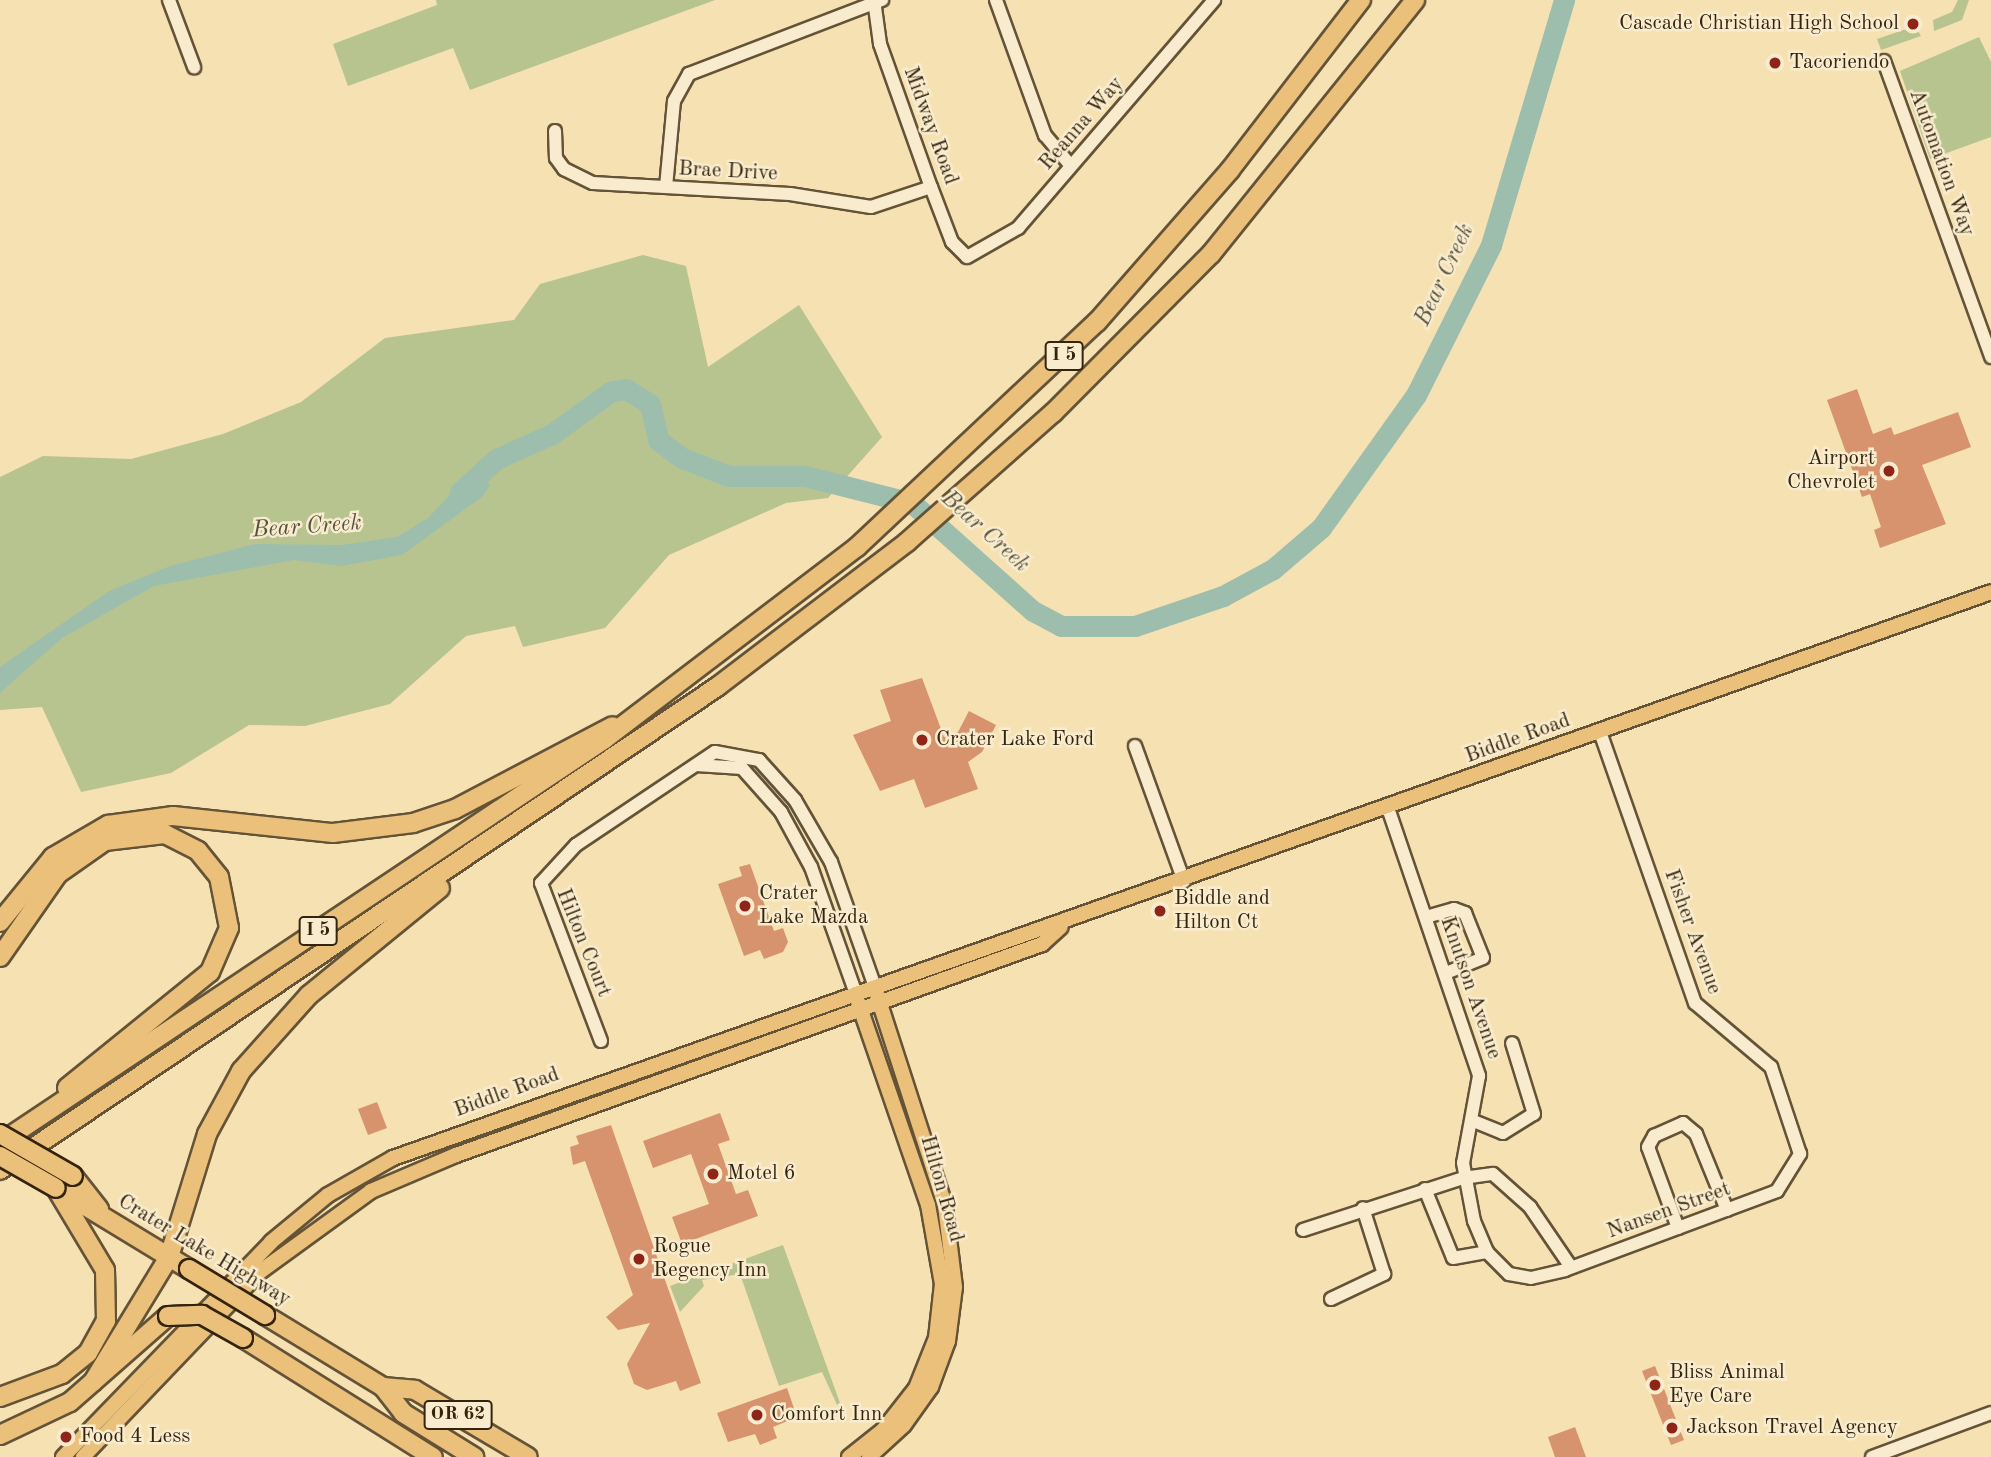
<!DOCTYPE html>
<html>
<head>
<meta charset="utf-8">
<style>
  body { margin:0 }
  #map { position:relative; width:1991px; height:1457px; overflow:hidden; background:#f6e1b3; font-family:"Old Standard TT",serif }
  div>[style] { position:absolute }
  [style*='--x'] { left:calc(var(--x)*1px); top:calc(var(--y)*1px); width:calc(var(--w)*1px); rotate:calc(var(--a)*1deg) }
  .green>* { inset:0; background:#b7c490 }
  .water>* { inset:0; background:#9dbead }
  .river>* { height:21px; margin:-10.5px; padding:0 10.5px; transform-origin:10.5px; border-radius:10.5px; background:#9dbead }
  .building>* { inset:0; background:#d6936e }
  .roads { filter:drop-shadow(2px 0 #645337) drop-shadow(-2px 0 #645337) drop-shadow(0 2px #645337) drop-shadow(0 -2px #645337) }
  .minor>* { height:12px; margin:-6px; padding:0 6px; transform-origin:6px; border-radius:6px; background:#f9ecce }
  .major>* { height:14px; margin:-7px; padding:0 7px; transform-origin:7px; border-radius:7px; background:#ebc07a }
  .highway>* { height:18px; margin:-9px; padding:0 9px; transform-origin:9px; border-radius:9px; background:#ebc07a }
  .bridges { filter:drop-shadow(2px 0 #34240e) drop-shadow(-2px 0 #34240e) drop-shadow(0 2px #34240e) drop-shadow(0 -2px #34240e) }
  .highway-bridge>* { height:18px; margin:-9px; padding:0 9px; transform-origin:9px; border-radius:9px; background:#ebc07a }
  .dots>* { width:19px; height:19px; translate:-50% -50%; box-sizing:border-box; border:4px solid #f9ecce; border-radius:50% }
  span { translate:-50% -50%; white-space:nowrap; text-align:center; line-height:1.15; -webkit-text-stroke:5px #f9ecce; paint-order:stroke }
  .shield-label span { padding:2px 5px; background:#f9ecce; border:2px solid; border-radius:5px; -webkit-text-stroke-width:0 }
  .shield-label { font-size:19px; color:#34240e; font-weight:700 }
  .poi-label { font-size:21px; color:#34240e }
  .right { translate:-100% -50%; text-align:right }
  .left { translate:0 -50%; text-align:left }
  .street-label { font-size:21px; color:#34240e }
  .water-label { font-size:23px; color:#54523e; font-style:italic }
</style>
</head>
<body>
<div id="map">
  <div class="green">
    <div style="clip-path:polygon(436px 0,715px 0,470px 90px,453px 48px,348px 86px,333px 44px,437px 5px)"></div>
    <div style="clip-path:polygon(1958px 0,1969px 0,1962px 20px,1934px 31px,1933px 20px,1952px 12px)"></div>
    <div style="clip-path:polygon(1915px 26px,1921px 36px,1881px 50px,1877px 39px)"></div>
    <div style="clip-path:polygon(1979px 37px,1991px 62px,1991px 137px,1930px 159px,1900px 71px)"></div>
    <div style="clip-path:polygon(643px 255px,686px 266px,708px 367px,799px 305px,882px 437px,828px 498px,786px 503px,669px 555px,605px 628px,523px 647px,515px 626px,466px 636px,390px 704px,305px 726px,249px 725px,171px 773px,81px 792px,42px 707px,0 710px,0 477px,43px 456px,131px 459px,223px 434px,301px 402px,385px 338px,514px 320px,540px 284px)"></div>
    <div style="clip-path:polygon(783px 1245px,840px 1403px,837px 1405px,822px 1372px,779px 1386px,740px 1274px,702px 1280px,704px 1286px,680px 1312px,670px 1286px)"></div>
  </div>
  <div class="water">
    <div style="clip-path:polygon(475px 468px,490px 485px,482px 497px,402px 555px,342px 566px,294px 560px,154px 586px,62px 638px,0 693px,0 667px,109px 591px,170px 566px,255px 544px,342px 545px,397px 537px,428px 518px)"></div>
  </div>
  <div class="river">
    <div style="--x:460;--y:492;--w:49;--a:-42.5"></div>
    <div style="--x:496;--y:459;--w:61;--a:-24.1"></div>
    <div style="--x:552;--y:434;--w:72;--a:-35.9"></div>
    <div style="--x:610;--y:392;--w:16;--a:-11"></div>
    <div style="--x:626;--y:389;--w:28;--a:32"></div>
    <div style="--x:650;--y:404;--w:37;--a:77"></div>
    <div style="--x:658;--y:440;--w:30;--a:37"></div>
    <div style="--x:682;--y:458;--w:50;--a:21"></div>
    <div style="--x:729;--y:476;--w:76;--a:0"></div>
    <div style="--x:805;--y:476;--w:110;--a:14.2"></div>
    <div style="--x:912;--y:503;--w:162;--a:41.8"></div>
    <div style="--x:1033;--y:611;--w:32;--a:28"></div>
    <div style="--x:1061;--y:626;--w:74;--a:0"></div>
    <div style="--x:1135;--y:626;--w:93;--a:-18.8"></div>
    <div style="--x:1223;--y:596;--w:57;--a:-28.4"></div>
    <div style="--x:1273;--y:569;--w:63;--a:-40.5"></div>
    <div style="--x:1321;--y:528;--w:163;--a:-54.5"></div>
    <div style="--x:1416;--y:395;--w:168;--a:-63.4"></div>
    <div style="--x:1491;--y:245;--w:256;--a:-73.4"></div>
  </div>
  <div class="building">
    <div style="clip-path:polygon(1857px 389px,1873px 434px,1891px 427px,1894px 435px,1958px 412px,1971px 447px,1922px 465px,1946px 524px,1880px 548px,1874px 530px,1881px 527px,1870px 494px,1862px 497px,1827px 400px)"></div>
    <div style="clip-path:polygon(922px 678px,944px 737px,958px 732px,969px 711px,996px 725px,982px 752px,968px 762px,978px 789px,925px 808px,914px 779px,880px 791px,853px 735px,891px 721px,880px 690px)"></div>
    <div style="clip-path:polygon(750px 864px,774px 931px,783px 928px,788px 942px,783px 952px,764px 959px,760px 950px,744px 956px,718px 884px,742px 876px,739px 867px)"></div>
    <div style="clip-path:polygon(377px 1102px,387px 1128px,368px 1135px,358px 1109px)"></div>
    <div style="clip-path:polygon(720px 1113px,730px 1140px,718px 1144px,736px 1194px,748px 1190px,758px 1216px,682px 1244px,672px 1217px,709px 1204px,691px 1154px,653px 1168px,643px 1141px)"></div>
    <div style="clip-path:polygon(611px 1125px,701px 1383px,680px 1391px,676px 1381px,647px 1390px,634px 1384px,627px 1364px,650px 1323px,618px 1330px,606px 1317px,633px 1295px,585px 1161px,573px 1165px,570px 1147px,579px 1144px,576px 1136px)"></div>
    <div style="clip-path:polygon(1655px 1366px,1684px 1440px,1671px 1445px,1642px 1371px)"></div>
    <div style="clip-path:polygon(787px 1388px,797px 1417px,773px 1427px,777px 1438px,760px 1445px,755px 1434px,728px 1442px,717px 1413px)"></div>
    <div style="clip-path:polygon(1575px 1427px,1586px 1457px,1555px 1457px,1548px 1437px)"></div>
  </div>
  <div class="roads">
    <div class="minor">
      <div style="--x:169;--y:0;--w:72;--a:69.5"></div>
      <div style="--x:874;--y:0;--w:44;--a:82.2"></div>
      <div style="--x:880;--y:44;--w:152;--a:70.4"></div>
      <div style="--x:931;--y:187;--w:59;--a:69.1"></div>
      <div style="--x:952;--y:242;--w:21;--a:45"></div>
      <div style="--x:967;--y:257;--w:59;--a:-29.6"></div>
      <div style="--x:1018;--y:228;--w:301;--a:-49.3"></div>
      <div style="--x:996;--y:0;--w:144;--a:70.1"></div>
      <div style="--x:1045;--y:135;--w:40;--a:50"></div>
      <div style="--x:1884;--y:61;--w:315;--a:70.1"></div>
      <div style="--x:555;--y:131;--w:27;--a:88"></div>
      <div style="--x:556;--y:158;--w:14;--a:54"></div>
      <div style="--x:564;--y:169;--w:32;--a:26"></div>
      <div style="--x:593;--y:183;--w:197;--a:3.2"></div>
      <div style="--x:790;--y:194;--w:82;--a:9.1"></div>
      <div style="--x:871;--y:207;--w:63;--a:-18.4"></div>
      <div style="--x:666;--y:187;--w:86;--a:-84.7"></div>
      <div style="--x:674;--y:101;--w:31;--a:-61"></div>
      <div style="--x:689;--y:74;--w:207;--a:-21"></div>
      <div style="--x:1135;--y:746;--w:144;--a:70.1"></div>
      <div style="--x:696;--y:765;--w:46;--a:3.7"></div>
      <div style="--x:742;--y:768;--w:59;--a:48.4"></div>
      <div style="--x:781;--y:812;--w:63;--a:61.4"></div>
      <div style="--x:811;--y:867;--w:132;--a:70.5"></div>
      <div style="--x:1388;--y:808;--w:283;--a:71.2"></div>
      <div style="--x:1479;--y:1076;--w:88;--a:100.4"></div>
      <div style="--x:1463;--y:1163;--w:59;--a:79.3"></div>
      <div style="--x:1474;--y:1221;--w:34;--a:67"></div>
      <div style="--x:1487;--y:1252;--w:31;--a:45"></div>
      <div style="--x:1509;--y:1274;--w:22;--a:10"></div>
      <div style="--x:1531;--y:1278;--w:35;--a:-13"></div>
      <div style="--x:1565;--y:1270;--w:226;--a:-20.4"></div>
      <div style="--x:1777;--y:1191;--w:44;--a:-58.1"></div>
      <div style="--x:1800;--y:1154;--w:92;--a:-108.4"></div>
      <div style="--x:1771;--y:1067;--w:99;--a:-139.9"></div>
      <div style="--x:1695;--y:1003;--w:287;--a:-109.3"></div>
      <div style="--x:1426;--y:917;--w:29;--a:-16"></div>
      <div style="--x:1454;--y:909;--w:12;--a:20"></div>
      <div style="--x:1465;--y:913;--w:48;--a:68.2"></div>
      <div style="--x:1483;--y:958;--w:40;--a:158"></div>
      <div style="--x:601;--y:1041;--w:169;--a:-110.8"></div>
      <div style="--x:541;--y:883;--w:52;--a:-47.4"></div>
      <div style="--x:576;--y:845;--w:167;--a:-33.8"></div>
      <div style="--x:715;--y:752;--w:45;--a:10.3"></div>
      <div style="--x:759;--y:760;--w:54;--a:48"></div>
      <div style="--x:795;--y:800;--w:72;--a:59.9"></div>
      <div style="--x:831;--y:862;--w:129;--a:70.6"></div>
      <div style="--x:1476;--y:1122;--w:29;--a:22"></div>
      <div style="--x:1503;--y:1133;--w:36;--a:-32"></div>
      <div style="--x:1534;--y:1114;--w:74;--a:-107.2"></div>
      <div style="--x:1425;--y:1189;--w:74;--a:67.9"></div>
      <div style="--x:1453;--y:1258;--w:35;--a:-10"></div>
      <div style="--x:1678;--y:1228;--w:86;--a:-110.3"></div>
      <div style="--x:1648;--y:1147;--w:13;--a:-61"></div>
      <div style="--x:1654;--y:1136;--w:32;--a:-24"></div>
      <div style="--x:1683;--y:1123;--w:17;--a:40"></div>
      <div style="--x:1696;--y:1134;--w:82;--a:67.8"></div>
      <div style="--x:1303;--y:1230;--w:168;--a:-18"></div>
      <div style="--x:1463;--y:1178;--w:30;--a:-8"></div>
      <div style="--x:1493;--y:1174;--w:50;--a:41.7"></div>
      <div style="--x:1530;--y:1207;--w:73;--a:55.7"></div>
      <div style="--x:1331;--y:1299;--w:59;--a:-25.3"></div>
      <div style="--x:1384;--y:1274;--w:69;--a:-107.7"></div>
      <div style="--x:1872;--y:1457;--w:127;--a:-20.3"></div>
    </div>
    <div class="major">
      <div style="--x:63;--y:1457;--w:299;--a:-45.9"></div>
      <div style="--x:271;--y:1242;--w:74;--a:-39.5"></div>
      <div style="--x:328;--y:1195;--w:75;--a:-29.6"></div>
      <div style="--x:393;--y:1158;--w:1695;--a:-19.5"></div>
      <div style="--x:83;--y:1457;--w:257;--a:-46.3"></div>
      <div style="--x:261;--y:1271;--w:136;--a:-36"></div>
      <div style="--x:371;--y:1191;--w:92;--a:-23"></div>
      <div style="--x:456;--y:1155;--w:623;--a:-19.8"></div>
      <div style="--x:1042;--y:944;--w:25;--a:-42"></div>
      <div style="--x:849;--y:1457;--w:43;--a:-38.5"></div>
      <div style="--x:883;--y:1430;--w:53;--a:-51.8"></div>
      <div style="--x:916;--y:1388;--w:54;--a:-68.2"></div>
      <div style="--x:936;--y:1338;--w:54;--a:-83.7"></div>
      <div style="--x:942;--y:1284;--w:80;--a:-100"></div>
      <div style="--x:928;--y:1205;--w:215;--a:-109"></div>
      <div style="--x:869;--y:1457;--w:47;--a:-42.4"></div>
      <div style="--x:904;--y:1425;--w:47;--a:-54.6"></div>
      <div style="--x:931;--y:1387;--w:49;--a:-69.7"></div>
      <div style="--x:948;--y:1341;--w:54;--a:-82.6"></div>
      <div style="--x:955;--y:1287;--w:83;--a:-97"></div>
      <div style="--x:945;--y:1205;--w:222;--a:-107.9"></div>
    </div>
    <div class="highway">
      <div style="--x:0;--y:922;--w:84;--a:-50.8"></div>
      <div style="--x:53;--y:857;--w:64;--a:-30.2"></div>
      <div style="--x:108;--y:825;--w:66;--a:-7.9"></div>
      <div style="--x:173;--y:816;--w:161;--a:6.1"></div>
      <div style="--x:333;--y:833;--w:81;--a:-7.1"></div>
      <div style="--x:413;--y:823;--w:44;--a:-18.4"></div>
      <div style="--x:455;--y:809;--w:178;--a:-27.7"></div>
      <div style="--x:0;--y:957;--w:101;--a:-55.1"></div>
      <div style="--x:58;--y:874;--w:57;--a:-35.1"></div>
      <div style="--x:105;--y:841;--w:60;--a:-6.7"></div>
      <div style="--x:165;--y:834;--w:37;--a:27"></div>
      <div style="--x:198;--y:851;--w:33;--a:51"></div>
      <div style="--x:219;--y:877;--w:52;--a:78.9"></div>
      <div style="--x:229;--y:928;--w:48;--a:113.4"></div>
      <div style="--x:210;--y:972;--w:184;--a:141"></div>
      <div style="--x:0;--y:1143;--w:727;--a:-33.73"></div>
      <div style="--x:605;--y:739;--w:317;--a:-37.3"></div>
      <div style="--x:857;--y:547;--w:329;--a:-43.2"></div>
      <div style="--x:1097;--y:322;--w:202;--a:-48.8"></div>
      <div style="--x:1230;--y:170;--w:215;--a:-52.4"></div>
      <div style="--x:0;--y:1170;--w:865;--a:-33.97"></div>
      <div style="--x:717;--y:687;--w:239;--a:-37.3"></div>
      <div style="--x:907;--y:542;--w:195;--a:-41.5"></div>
      <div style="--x:1053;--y:413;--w:224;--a:-45.2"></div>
      <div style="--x:1211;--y:254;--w:326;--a:-51.2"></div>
      <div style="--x:73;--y:1176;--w:42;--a:51.8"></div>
      <div style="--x:59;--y:1190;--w:152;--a:31.3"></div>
      <div style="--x:265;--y:1315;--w:138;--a:31.4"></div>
      <div style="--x:383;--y:1387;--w:33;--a:52"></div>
      <div style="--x:403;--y:1413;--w:84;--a:31.8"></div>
      <div style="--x:243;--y:1338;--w:224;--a:32.1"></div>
      <div style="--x:93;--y:1382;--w:146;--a:-58.7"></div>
      <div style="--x:169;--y:1257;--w:129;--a:-72.8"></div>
      <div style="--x:207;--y:1134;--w:72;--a:-61.6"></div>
      <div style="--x:241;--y:1071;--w:102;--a:-48.2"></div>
      <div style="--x:309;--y:995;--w:169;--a:-39.2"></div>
      <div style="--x:383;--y:1387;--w:32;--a:5"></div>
      <div style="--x:415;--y:1390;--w:131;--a:30.7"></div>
      <div style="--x:0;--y:1397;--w:66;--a:-20.4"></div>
      <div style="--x:62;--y:1374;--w:33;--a:-39"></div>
      <div style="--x:88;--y:1353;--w:37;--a:-61"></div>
      <div style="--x:106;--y:1321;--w:51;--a:-91.1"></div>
      <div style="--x:105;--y:1270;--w:96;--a:-120.9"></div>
      <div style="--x:0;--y:1435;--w:77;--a:-25.2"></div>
      <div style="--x:70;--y:1402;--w:130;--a:-41.3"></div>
    </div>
  </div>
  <div class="bridges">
    <div class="highway-bridge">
      <div style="--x:0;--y:1134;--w:84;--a:29.9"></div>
      <div style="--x:0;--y:1156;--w:64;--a:29.7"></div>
      <div style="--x:189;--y:1269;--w:89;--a:31.2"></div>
      <div style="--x:168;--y:1316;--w:34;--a:-2"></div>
      <div style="--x:202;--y:1315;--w:47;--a:29.3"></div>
    </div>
  </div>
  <div class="dots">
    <div style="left:1913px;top:24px;background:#8f2418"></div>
    <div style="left:1775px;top:63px;background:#8f2418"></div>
    <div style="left:1889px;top:471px;background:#8f2418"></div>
    <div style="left:922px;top:740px;background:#8f2418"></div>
    <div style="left:745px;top:906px;background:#8f2418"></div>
    <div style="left:1160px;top:911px;background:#8f2418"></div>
    <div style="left:713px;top:1174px;background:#8f2418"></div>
    <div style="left:639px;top:1259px;background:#8f2418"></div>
    <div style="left:1655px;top:1385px;background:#8f2418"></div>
    <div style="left:757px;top:1415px;background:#8f2418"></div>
    <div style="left:1672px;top:1428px;background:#8f2418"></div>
    <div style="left:66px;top:1437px;background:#8f2418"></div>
  </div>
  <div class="shield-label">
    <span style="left:1064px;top:356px">I 5</span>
    <span style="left:318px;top:931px">I 5</span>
    <span style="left:458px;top:1415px">OR 62</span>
  </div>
  <div class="poi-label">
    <span class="right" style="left:1899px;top:24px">Cascade Christian High School</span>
    <span class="left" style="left:1789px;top:63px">Tacoriendo</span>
    <span class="right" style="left:1875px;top:471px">Airport<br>Chevrolet</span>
    <span class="left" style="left:936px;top:740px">Crater Lake Ford</span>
    <span class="left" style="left:759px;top:906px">Crater<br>Lake Mazda</span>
    <span class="left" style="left:1174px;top:911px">Biddle and<br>Hilton Ct</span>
    <span class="left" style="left:727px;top:1174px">Motel 6</span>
    <span class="left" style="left:653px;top:1259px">Rogue<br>Regency Inn</span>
    <span class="left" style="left:1669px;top:1385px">Bliss Animal<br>Eye Care</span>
    <span class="left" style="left:771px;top:1415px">Comfort Inn</span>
    <span class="left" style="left:1686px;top:1428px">Jackson Travel Agency</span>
    <span class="left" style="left:80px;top:1437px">Food 4 Less</span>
  </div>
  <div class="street-label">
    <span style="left:1082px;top:124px;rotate:-49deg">Reanna Way</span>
    <span style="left:930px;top:126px;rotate:70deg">Midway Road</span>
    <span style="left:1941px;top:163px;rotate:70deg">Automation Way</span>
    <span style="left:728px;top:172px;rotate:3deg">Brae Drive</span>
    <span style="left:1518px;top:739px;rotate:-20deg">Biddle Road</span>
    <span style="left:1692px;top:932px;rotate:70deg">Fisher Avenue</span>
    <span style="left:583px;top:943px;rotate:68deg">Hilton Court</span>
    <span style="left:1470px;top:988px;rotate:71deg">Knutson Avenue</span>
    <span style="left:507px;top:1093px;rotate:-20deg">Biddle Road</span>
    <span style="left:941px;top:1189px;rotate:74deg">Hilton Road</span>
    <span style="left:1669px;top:1211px;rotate:-20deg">Nansen Street</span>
    <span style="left:204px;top:1251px;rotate:31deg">Crater Lake Highway</span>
  </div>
  <div class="water-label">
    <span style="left:1445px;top:275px;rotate:-65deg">Bear Creek</span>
    <span style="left:307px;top:527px;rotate:-4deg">Bear Creek</span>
    <span style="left:985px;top:532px;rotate:42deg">Bear Creek</span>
  </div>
</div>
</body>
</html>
